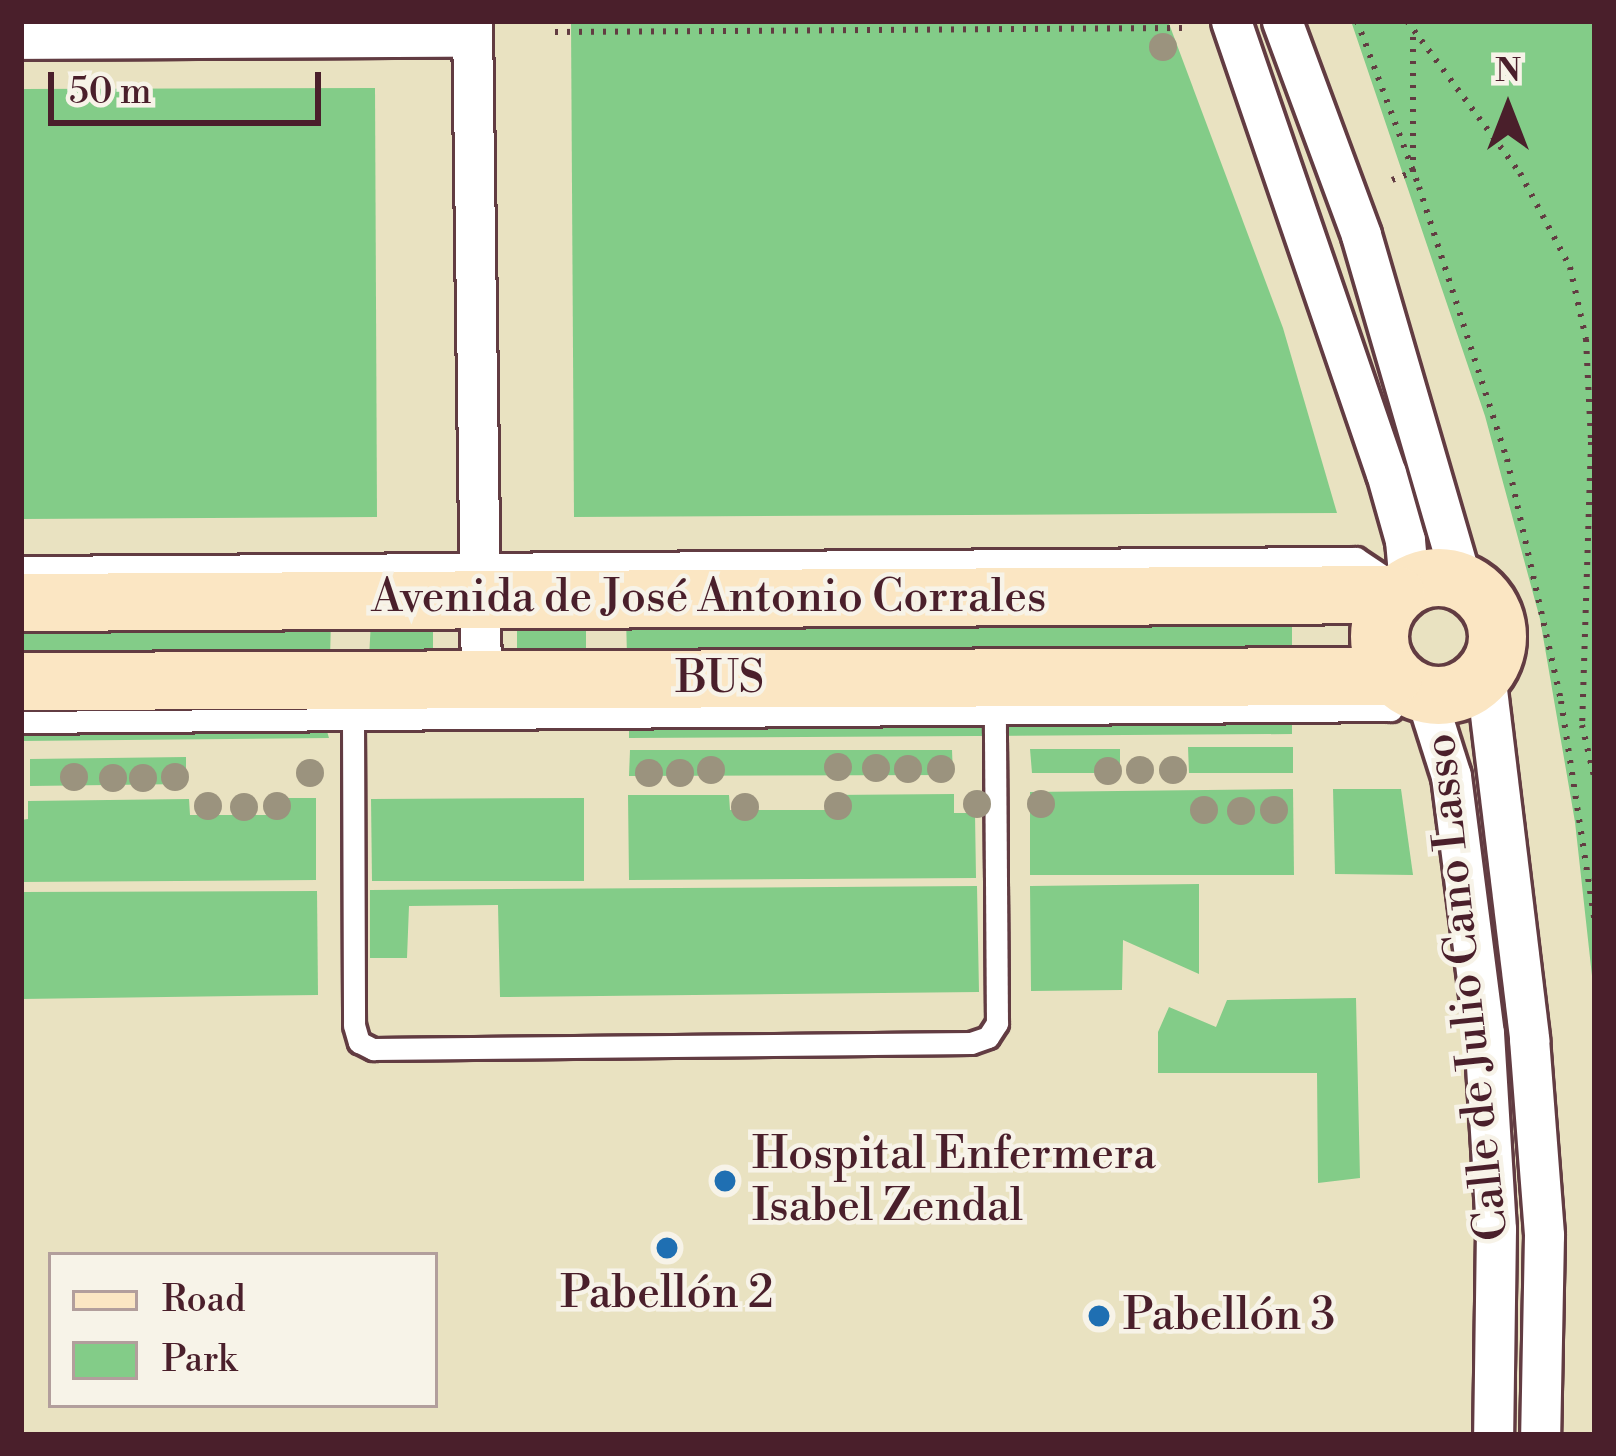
<!DOCTYPE html>
<html>
<head>
<meta charset="utf-8">
<style>
  body { margin:0 }
  #map { position:relative; width:1616px; height:1456px; overflow:hidden; background:#e9e2c1; font-family:"Libre Bodoni",serif }
  div>[style] { position:absolute }
  [style*='--x'] { left:calc(var(--x)*1px); top:calc(var(--y)*1px); width:calc(var(--w)*1px); rotate:calc(var(--a)*1deg) }
  .green>* { inset:0; background:#83cc88 }
  .path>* { height:6px; margin-top:-3px; transform-origin:0; background:repeating-linear-gradient(90deg,#623c42 0 3px,transparent 0 12px) }
  .roads { filter:drop-shadow(3px 0 #623c42) drop-shadow(-3px 0 #623c42) drop-shadow(0 3px #623c42) drop-shadow(0 -3px #623c42) }
  .lane>* { height:21px; margin:-10.5px; padding:0 10.5px; transform-origin:10.5px; border-radius:10.5px; background:#fff }
  .street>* { height:39px; margin:-19.5px; padding:0 19.5px; transform-origin:19.5px; border-radius:19.5px; background:#fff }
  .secondary>* { height:57px; margin:-28.5px; padding:0 28.5px; transform-origin:28.5px; border-radius:28.5px; background:#fbe6c3 }
  .secondary>.ring { margin:-28.5px; padding:0; box-sizing:content-box; background:none; border:57px solid #fbe6c3; border-radius:50% }
  .trees>* { width:28px; height:28px; margin:-14px; border-radius:50%; background:#9b937e }
  .dots>* { width:33px; height:33px; translate:-50% -50%; box-sizing:border-box; border:6px solid #f7f3e8; border-radius:50% }
  span { translate:-50% -50%; white-space:nowrap; text-align:center; line-height:1.15; -webkit-text-stroke:9px #f7f3e8; paint-order:stroke }
  .street-label { font-size:45px; color:#4a1f2b }
  .poi-label { font-size:45px; color:#4a1f2b }
  .left { translate:0 -50%; text-align:left }
  .frame { position:absolute; inset:0; border:24px solid #4a1f2b; pointer-events:none }
  .legend { position:absolute; left:48px; top:1252px; width:390px; height:156px; box-sizing:border-box; background:#f7f3e8; border:3px solid #b29e9c; margin:0; padding:15px 21px; list-style:none; font-size:36px; color:#4a1f2b }
  .legend li { display:flex; align-items:center; gap:24px; height:60px }
  .legend b { width:60px; border:3px solid #b29e9c }
  .north { position:absolute; left:1448px; top:48px; width:120px; height:120px; -webkit-text-stroke:9px #f7f3e8; paint-order:stroke; rotate:0deg; font-size:33px; font-weight:700; line-height:48px; text-align:center; color:#4a1f2b }
  .north::after { content:''; display:block; margin:auto; width:42px; height:54px; background:#4a1f2b; clip-path:polygon(50% 0,100% 100%,50% 72%,0 100%) }
  .scale { position:absolute; left:48px; top:72px; width:273px; height:54px; box-sizing:border-box; border:6px solid #4a1f2b; border-top:0; padding-left:15px; font-size:36px; line-height:42px; white-space:nowrap; color:#4a1f2b; -webkit-text-stroke:9px #f7f3e8; paint-order:stroke }
</style>
</head>
<body>
<div id="map">
  <div class="green">
    <div style="clip-path:polygon(571px 21px,1168px 21px,1283px 328px,1337px 513px,574px 517px)"></div>
    <div style="clip-path:polygon(1351px 21px,1595px 21px,1595px 1003px,1575px 822px,1540px 619px,1485px 416px)"></div>
    <div style="clip-path:polygon(375px 88px,377px 517px,21px 519px,21px 89px)"></div>
    <div style="clip-path:polygon(1292px 612px,1292px 652px,627px 656px,626px 617px)"></div>
    <div style="clip-path:polygon(331px 619px,330px 659px,21px 661px,21px 621px)"></div>
    <div style="clip-path:polygon(371px 620px,433px 627px,433px 649px,425px 659px,369px 659px)"></div>
    <div style="clip-path:polygon(586px 620px,586px 657px,532px 658px,517px 650px,517px 628px,530px 621px)"></div>
    <div style="clip-path:polygon(1292px 720px,1292px 734px,629px 738px,629px 724px)"></div>
    <div style="clip-path:polygon(326px 728px,329px 738px,21px 741px,21px 731px)"></div>
    <div style="clip-path:polygon(1188px 747px,1293px 747px,1293px 773px,1189px 773px)"></div>
    <div style="clip-path:polygon(1030px 749px,1120px 749px,1120px 773px,1032px 773px)"></div>
    <div style="clip-path:polygon(630px 750px,952px 750px,953px 775px,629px 776px)"></div>
    <div style="clip-path:polygon(186px 757px,186px 784px,30px 786px,30px 759px)"></div>
    <div style="clip-path:polygon(1293px 789px,1294px 875px,1030px 875px,1030px 792px)"></div>
    <div style="clip-path:polygon(1333px 789px,1401px 789px,1413px 875px,1335px 874px)"></div>
    <div style="clip-path:polygon(954px 794px,954px 813px,975px 813px,976px 878px,629px 880px,628px 795px,729px 795px,730px 810px,830px 810px,831px 795px)"></div>
    <div style="clip-path:polygon(288px 798px,316px 798px,316px 880px,21px 882px,21px 820px,28px 819px,28px 801px,189px 799px,190px 815px,287px 815px)"></div>
    <div style="clip-path:polygon(584px 798px,584px 881px,372px 881px,371px 799px)"></div>
    <div style="clip-path:polygon(1199px 884px,1199px 974px,1123px 940px,1122px 990px,1031px 991px,1030px 886px)"></div>
    <div style="clip-path:polygon(977px 886px,979px 992px,500px 997px,498px 905px,409px 906px,407px 958px,370px 958px,370px 890px)"></div>
    <div style="clip-path:polygon(317px 891px,318px 995px,21px 999px,21px 892px)"></div>
    <div style="clip-path:polygon(1356px 998px,1360px 1178px,1318px 1183px,1317px 1073px,1158px 1073px,1158px 1032px,1169px 1007px,1216px 1027px,1227px 1000px)"></div>
  </div>
  <div class="path">
    <div style="--x:1357;--y:21;--w:177;--a:69.5"></div>
    <div style="--x:1419;--y:187;--w:286;--a:72.1"></div>
    <div style="--x:1507;--y:459;--w:248;--a:77.4"></div>
    <div style="--x:1561;--y:701;--w:224;--a:81.3"></div>
    <div style="--x:1407;--y:21;--w:189;--a:53.4"></div>
    <div style="--x:1520;--y:173;--w:106;--a:62"></div>
    <div style="--x:1570;--y:267;--w:74;--a:77.5"></div>
    <div style="--x:1586;--y:339;--w:103;--a:87.2"></div>
    <div style="--x:1591;--y:442;--w:283;--a:91.8"></div>
    <div style="--x:1582;--y:725;--w:57;--a:76.9"></div>
    <div style="--x:555;--y:32;--w:627;--a:-0.37"></div>
    <div style="--x:1392;--y:180;--w:22;--a:-21"></div>
    <div style="--x:1413;--y:172;--w:143;--a:-90"></div>
  </div>
  <div class="roads">
    <div class="lane">
      <div style="--x:21;--y:567;--w:1335;--a:-0.39"></div>
      <div style="--x:1356;--y:558;--w:43;--a:33.7"></div>
      <div style="--x:353;--y:721;--w:304;--a:89.8"></div>
      <div style="--x:354;--y:1025;--w:18;--a:74"></div>
      <div style="--x:359;--y:1042;--w:16;--a:27"></div>
      <div style="--x:373;--y:1049;--w:598;--a:-0.57"></div>
      <div style="--x:971;--y:1043;--w:18;--a:-19"></div>
      <div style="--x:988;--y:1037;--w:17;--a:-57"></div>
      <div style="--x:997;--y:1023;--w:307;--a:-90.4"></div>
      <div style="--x:21;--y:722;--w:1370;--a:-0.5"></div>
      <div style="--x:1391;--y:710;--w:27;--a:-54"></div>
    </div>
    <div class="street">
      <div style="--x:472;--y:21;--w:658;--a:89.22"></div>
      <div style="--x:1231;--y:21;--w:478;--a:71.1"></div>
      <div style="--x:1386;--y:473;--w:70;--a:74.2"></div>
      <div style="--x:1405;--y:540;--w:45;--a:84.9"></div>
      <div style="--x:1282;--y:21;--w:228;--a:69.7"></div>
      <div style="--x:1361;--y:235;--w:361;--a:73.8"></div>
      <div style="--x:21;--y:39;--w:451;--a:-0.3"></div>
      <div style="--x:1485;--y:673;--w:369;--a:83.1"></div>
      <div style="--x:1529;--y:1039;--w:197;--a:85.6"></div>
      <div style="--x:1544;--y:1235;--w:200;--a:91.1"></div>
      <div style="--x:1425;--y:694;--w:86;--a:72.4"></div>
      <div style="--x:1451;--y:776;--w:259;--a:82.7"></div>
      <div style="--x:1484;--y:1033;--w:196;--a:86.5"></div>
      <div style="--x:1496;--y:1229;--w:206;--a:90.8"></div>
    </div>
    <div class="secondary">
      <div class="ring" style="left:1379px;top:577px;width:61px;height:61px"></div>
      <div style="--x:21;--y:602;--w:1375;--a:-0.33"></div>
      <div style="--x:21;--y:681;--w:1372;--a:-0.21"></div>
    </div>
  </div>
  <div class="trees">
    <div style="left:1163px;top:47px"></div>
    <div style="left:838px;top:767px"></div>
    <div style="left:876px;top:768px"></div>
    <div style="left:908px;top:769px"></div>
    <div style="left:941px;top:769px"></div>
    <div style="left:711px;top:770px"></div>
    <div style="left:1140px;top:770px"></div>
    <div style="left:1173px;top:770px"></div>
    <div style="left:1108px;top:771px"></div>
    <div style="left:310px;top:773px"></div>
    <div style="left:649px;top:773px"></div>
    <div style="left:680px;top:773px"></div>
    <div style="left:74px;top:777px"></div>
    <div style="left:175px;top:777px"></div>
    <div style="left:113px;top:778px"></div>
    <div style="left:143px;top:778px"></div>
    <div style="left:977px;top:804px"></div>
    <div style="left:1041px;top:804px"></div>
    <div style="left:208px;top:806px"></div>
    <div style="left:277px;top:806px"></div>
    <div style="left:838px;top:806px"></div>
    <div style="left:244px;top:807px"></div>
    <div style="left:745px;top:807px"></div>
    <div style="left:1204px;top:810px"></div>
    <div style="left:1274px;top:810px"></div>
    <div style="left:1241px;top:811px"></div>
  </div>
  <div class="dots">
    <div style="left:725px;top:1181px;background:#1f6fb2"></div>
    <div style="left:667px;top:1248px;background:#1f6fb2"></div>
    <div style="left:1099px;top:1316px;background:#1f6fb2"></div>
  </div>
  <div class="street-label">
    <span style="left:709px;top:598px">Avenida de José Antonio Corrales</span>
    <span style="left:720px;top:679px">BUS</span>
    <span style="left:1467px;top:987px;rotate:-96deg">Calle de Julio Cano Lasso</span>
  </div>
  <div class="poi-label">
    <span class="left" style="left:752px;top:1181px">Hospital Enfermera<br>Isabel Zendal</span>
    <span style="left:667px;top:1294px">Pabellón 2</span>
    <span class="left" style="left:1123px;top:1316px">Pabellón 3</span>
  </div>
  <div class="frame"></div>
  <ul class="legend">
  <li><b style="height:15px;background:#fbe6c3"></b>Road</li>
  <li><b style="height:33px;background:#83cc88"></b>Park</li>
  </ul>
  <div class="north">N</div>
  <div class="scale">50 m</div>
</div>
</body>
</html>
